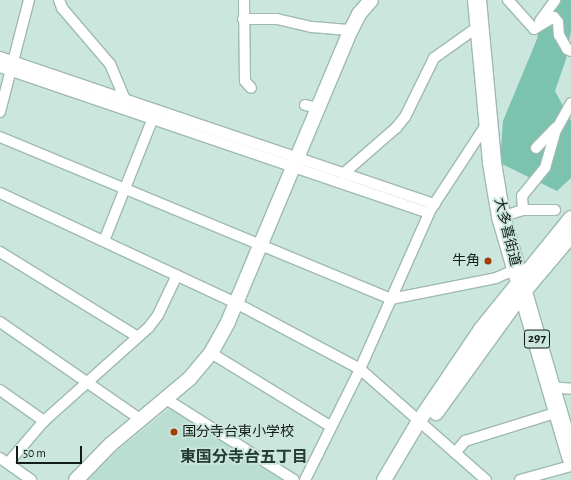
<!DOCTYPE html>
<html>
<head>
<meta charset="utf-8">
<style>
  body { margin:0 }
  #map { position:relative; width:571px; height:480px; overflow:hidden; background:#cbe6dd; font-family:"Alegreya Sans","Noto Sans JP",sans-serif }
  div>[style] { position:absolute }
  [style*='--x'] { left:calc(var(--x)*1px); top:calc(var(--y)*1px); width:calc(var(--w)*1px); rotate:calc(var(--a)*1deg) }
  .built>* { inset:0; background:#baded2 }
  .green>* { inset:0; background:#7bc3ae }
  .roads { filter:drop-shadow(1px 0 #9fbab1) drop-shadow(-1px 0 #9fbab1) drop-shadow(0 1px #9fbab1) drop-shadow(0 -1px #9fbab1) }
  .street>* { height:10px; margin:-5px; padding:0 5px; transform-origin:5px; border-radius:5px; background:#fff }
  .secondary>* { height:14px; margin:-7px; padding:0 7px; transform-origin:7px; border-radius:7px; background:#fff }
  .highway>* { height:18px; margin:-9px; padding:0 9px; transform-origin:9px; border-radius:9px; background:#fff }
  .dots>* { width:11px; height:11px; translate:-50% -50%; box-sizing:border-box; border:2px solid #cbe6dd; border-radius:50% }
  span { translate:-50% -50%; white-space:nowrap; text-align:center; line-height:1.15; -webkit-text-stroke:3.5px #cbe6dd; paint-order:stroke }
  .shield-label span { padding:1px 3px; background:#cbe6dd; border:1px solid; border-radius:3px; -webkit-text-stroke-width:0 }
  .shield-label { font-size:13px; color:#121c19; font-weight:700 }
  .street-label { font-size:14px; color:#121c19 }
  .poi-label { font-size:14px; color:#121c19 }
  .right { translate:-100% -50%; text-align:right }
  .left { translate:0 -50%; text-align:left }
  .quarter-label { font-size:16px; color:#243b34; font-weight:700 }
  .scale { position:absolute; left:16px; top:446px; width:66px; height:18px; box-sizing:border-box; border:2px solid #121c19; border-top:0; padding-left:5px; font-size:12px; line-height:14px; white-space:nowrap; color:#121c19; -webkit-text-stroke:3px #cbe6dd; paint-order:stroke }
</style>
</head>
<body>
<div id="map">
  <div class="built">
    <div style="clip-path:polygon(170px 408px,285px 480px,87px 480px,109px 457px)"></div>
  </div>
  <div class="green">
    <div style="clip-path:polygon(551px 0,571px 0,571px 31px,566px 59px,555px 91px,571px 121px,571px 178px,557px 191px,500px 163px,503px 121px,537px 39px,543px 9px)"></div>
  </div>
  <div class="roads">
    <div class="street">
      <div style="--x:59;--y:0;--w:9;--a:69"></div>
      <div style="--x:62;--y:8;--w:74;--a:49.4"></div>
      <div style="--x:110;--y:64;--w:39;--a:67"></div>
      <div style="--x:244;--y:0;--w:81;--a:89.3"></div>
      <div style="--x:245;--y:81;--w:9;--a:49"></div>
      <div style="--x:508;--y:0;--w:39;--a:48"></div>
      <div style="--x:534;--y:29;--w:23;--a:-31"></div>
      <div style="--x:554;--y:17;--w:6;--a:51"></div>
      <div style="--x:558;--y:22;--w:13;--a:86"></div>
      <div style="--x:559;--y:35;--w:16;--a:60"></div>
      <div style="--x:567;--y:49;--w:4;--a:27"></div>
      <div style="--x:243;--y:19;--w:34;--a:0"></div>
      <div style="--x:277;--y:19;--w:37;--a:13"></div>
      <div style="--x:313;--y:27;--w:38;--a:5"></div>
      <div style="--x:540;--y:21;--w:26;--a:-54"></div>
      <div style="--x:0;--y:57;--w:459;--a:18.7"></div>
      <div style="--x:0;--y:67;--w:453;--a:18.8"></div>
      <div style="--x:305;--y:105;--w:13;--a:13"></div>
      <div style="--x:0;--y:112;--w:116;--a:-75.5"></div>
      <div style="--x:0;--y:137;--w:423;--a:22.5"></div>
      <div style="--x:391;--y:299;--w:107;--a:-11.3"></div>
      <div style="--x:496;--y:278;--w:22;--a:-24"></div>
      <div style="--x:536;--y:148;--w:29;--a:-46"></div>
      <div style="--x:343;--y:174;--w:70;--a:-41"></div>
      <div style="--x:396;--y:128;--w:14;--a:-51"></div>
      <div style="--x:405;--y:117;--w:66;--a:-63.8"></div>
      <div style="--x:434;--y:58;--w:55;--a:-35.4"></div>
      <div style="--x:0;--y:193;--w:260;--a:25"></div>
      <div style="--x:236;--y:303;--w:140;--a:28"></div>
      <div style="--x:360;--y:369;--w:168;--a:41.4"></div>
      <div style="--x:523;--y:210;--w:14;--a:-94"></div>
      <div style="--x:522;--y:196;--w:36;--a:-51"></div>
      <div style="--x:545;--y:168;--w:37;--a:-74"></div>
      <div style="--x:555;--y:132;--w:33;--a:-61"></div>
      <div style="--x:501;--y:217;--w:23;--a:-18"></div>
      <div style="--x:523;--y:210;--w:32;--a:0"></div>
      <div style="--x:104;--y:241;--w:138;--a:-68.3"></div>
      <div style="--x:0;--y:252;--w:162;--a:31.6"></div>
      <div style="--x:0;--y:322;--w:170;--a:34.7"></div>
      <div style="--x:211;--y:353;--w:140;--a:31.5"></div>
      <div style="--x:550;--y:387;--w:21;--a:5"></div>
      <div style="--x:0;--y:390;--w:54;--a:35.2"></div>
      <div style="--x:166;--y:399;--w:151;--a:32.3"></div>
      <div style="--x:455;--y:453;--w:16;--a:-50"></div>
      <div style="--x:465;--y:441;--w:97;--a:-17.3"></div>
      <div style="--x:0;--y:458;--w:38;--a:35"></div>
      <div style="--x:8;--y:463;--w:55;--a:-49.4"></div>
      <div style="--x:44;--y:421;--w:141;--a:-41.8"></div>
      <div style="--x:149;--y:327;--w:15;--a:-53"></div>
      <div style="--x:158;--y:315;--w:44;--a:-64.6"></div>
      <div style="--x:305;--y:480;--w:124;--a:-63.6"></div>
      <div style="--x:360;--y:369;--w:175;--a:-66.1"></div>
      <div style="--x:431;--y:209;--w:104;--a:-56.8"></div>
      <div style="--x:520;--y:480;--w:53;--a:-15.4"></div>
    </div>
    <div class="secondary">
      <div style="--x:436;--y:413;--w:148;--a:-54.1"></div>
      <div style="--x:523;--y:293;--w:75;--a:-49.9"></div>
      <div style="--x:76;--y:480;--w:49;--a:-45.8"></div>
      <div style="--x:110;--y:445;--w:104;--a:-39.9"></div>
      <div style="--x:190;--y:378;--w:33;--a:-50"></div>
      <div style="--x:211;--y:353;--w:35;--a:-61"></div>
      <div style="--x:228;--y:322;--w:317;--a:-67.2"></div>
      <div style="--x:351;--y:30;--w:18;--a:-63"></div>
      <div style="--x:359;--y:14;--w:18;--a:-49"></div>
      <div style="--x:384;--y:480;--w:69;--a:-59.3"></div>
      <div style="--x:419;--y:421;--w:111;--a:-56"></div>
      <div style="--x:481;--y:329;--w:143;--a:-51"></div>
    </div>
    <div class="highway">
      <div style="--x:477;--y:0;--w:164;--a:84.7"></div>
      <div style="--x:492;--y:163;--w:55;--a:80.5"></div>
      <div style="--x:501;--y:217;--w:250;--a:73.7"></div>
    </div>
  </div>
  <div class="dots">
    <div style="left:488px;top:261px;background:#a23f05"></div>
    <div style="left:174px;top:432px;background:#a23f05"></div>
  </div>
  <div class="shield-label">
    <span style="left:537px;top:339px">297</span>
  </div>
  <div class="street-label">
    <span style="left:507px;top:232px;rotate:76deg">大多喜街道</span>
  </div>
  <div class="poi-label">
    <span class="right" style="left:480px;top:261px">牛角</span>
    <span class="left" style="left:182px;top:432px">国分寺台東小学校</span>
  </div>
  <div class="quarter-label">
    <span style="left:244px;top:457px">東国分寺台五丁目</span>
  </div>
  <div class="scale">50 m</div>
</div>
</body>
</html>
